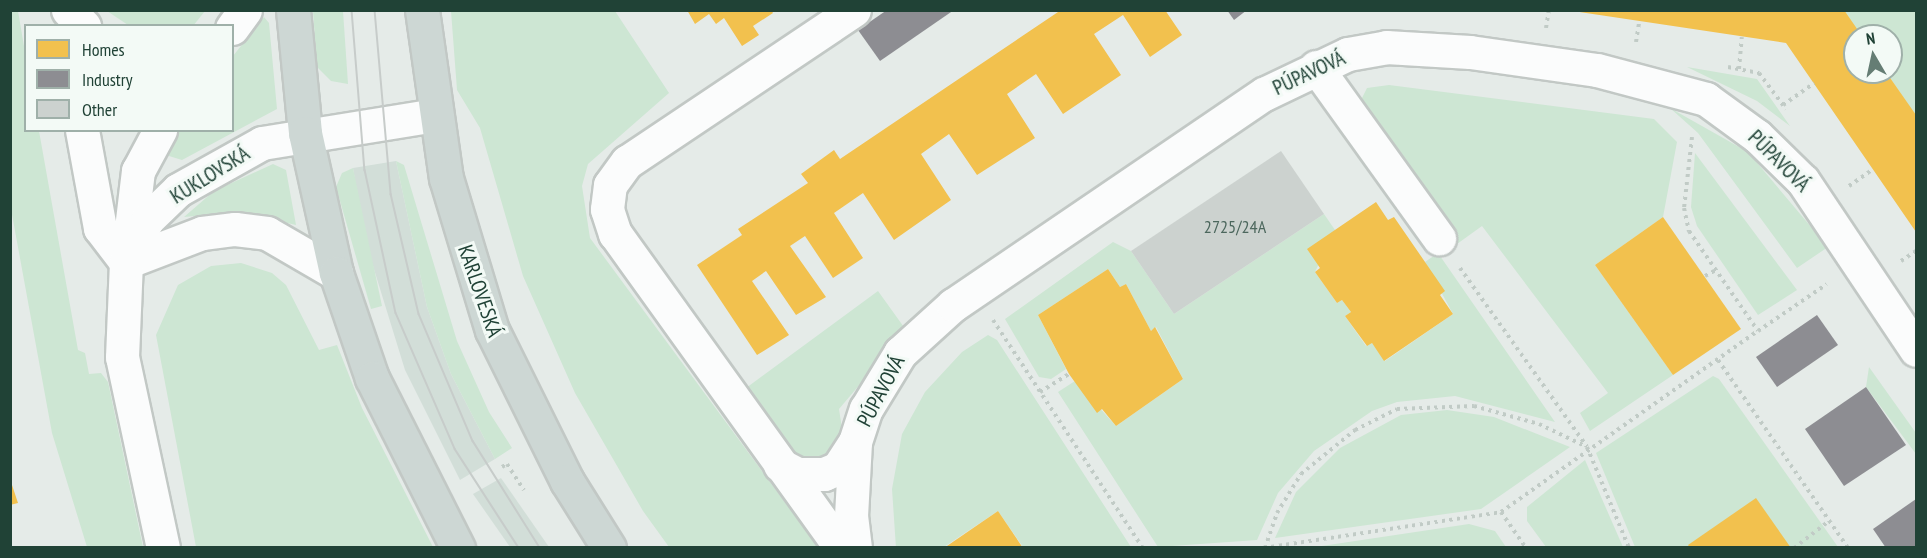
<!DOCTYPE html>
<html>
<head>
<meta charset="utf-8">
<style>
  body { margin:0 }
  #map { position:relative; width:1927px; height:558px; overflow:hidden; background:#e5ebe8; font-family:"PT Sans Narrow",sans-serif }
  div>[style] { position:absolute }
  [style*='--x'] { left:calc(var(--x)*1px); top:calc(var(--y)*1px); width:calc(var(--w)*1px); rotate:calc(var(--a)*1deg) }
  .built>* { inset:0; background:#d2ded8 }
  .green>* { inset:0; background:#cde6d3 }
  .homes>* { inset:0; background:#f2c14e }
  .industry>* { inset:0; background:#8d8d92 }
  .building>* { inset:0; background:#ccd2cf }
  .path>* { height:4px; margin-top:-2px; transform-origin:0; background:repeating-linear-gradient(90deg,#c1cbc6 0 3px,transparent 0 7.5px) }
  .roads { filter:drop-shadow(2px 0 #c2c8c5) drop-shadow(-2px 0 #c2c8c5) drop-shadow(0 2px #c2c8c5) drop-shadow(0 -2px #c2c8c5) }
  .minor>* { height:33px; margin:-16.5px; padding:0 16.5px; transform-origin:16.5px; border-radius:16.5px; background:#fbfcfc }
  .major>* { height:33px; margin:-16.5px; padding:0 16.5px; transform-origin:16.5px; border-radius:16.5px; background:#cdd7d4 }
  .tram>* { height:1.5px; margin:-0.75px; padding:0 0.75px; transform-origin:0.75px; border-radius:0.75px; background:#c7ccca }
  span { translate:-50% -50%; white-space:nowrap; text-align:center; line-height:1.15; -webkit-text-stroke:6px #f3faf6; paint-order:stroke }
  .number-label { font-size:18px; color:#4c675d }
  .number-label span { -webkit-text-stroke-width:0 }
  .street-label { font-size:21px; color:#204236 }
  .frame { position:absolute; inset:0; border:12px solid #204236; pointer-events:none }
  .legend { position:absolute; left:24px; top:24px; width:210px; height:108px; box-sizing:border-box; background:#f3faf6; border:2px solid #9fb0a9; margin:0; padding:8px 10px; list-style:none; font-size:18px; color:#204236 }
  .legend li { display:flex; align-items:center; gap:12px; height:30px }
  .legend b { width:30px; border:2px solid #9fb0a9 }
  .north { position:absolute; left:1843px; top:24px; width:60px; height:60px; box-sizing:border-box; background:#f3faf6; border:2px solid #9fb0a9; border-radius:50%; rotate:351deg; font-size:16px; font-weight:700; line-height:24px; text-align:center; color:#204236 }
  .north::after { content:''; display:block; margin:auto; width:21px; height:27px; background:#657d74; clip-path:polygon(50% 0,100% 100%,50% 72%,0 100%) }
</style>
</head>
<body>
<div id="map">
  <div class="built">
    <div style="clip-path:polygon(396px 161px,427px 307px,451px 374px,495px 459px,460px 480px,405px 370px,365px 240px,353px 168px)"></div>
    <div style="clip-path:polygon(501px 478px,549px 547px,510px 547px,473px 494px)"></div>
  </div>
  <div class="green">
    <div style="clip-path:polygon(10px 11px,18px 11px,25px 52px,26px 130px,39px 131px,78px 350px,85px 353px,89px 374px,101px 373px,108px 382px,143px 547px,87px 547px,52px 433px,11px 209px)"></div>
    <div style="clip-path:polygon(107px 11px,205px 11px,193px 26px,128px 25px)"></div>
    <div style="clip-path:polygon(313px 11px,343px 11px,348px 84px,331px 81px,317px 67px)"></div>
    <div style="clip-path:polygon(451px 11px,615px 11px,669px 93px,588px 164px,582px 186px,590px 238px,818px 547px,669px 547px,643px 511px,575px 393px,523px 276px,480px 128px,457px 90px)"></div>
    <div style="clip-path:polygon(1844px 11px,1916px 11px,1916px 116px,1886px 72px,1891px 72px,1891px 36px,1861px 36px)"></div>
    <div style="clip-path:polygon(264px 17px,269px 23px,277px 109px,182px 160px,169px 156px,167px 143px,177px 131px,232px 130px,233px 56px)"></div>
    <div style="clip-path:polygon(1687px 67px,1757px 79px,1790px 126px,1757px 101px)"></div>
    <div style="clip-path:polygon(1389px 85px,1654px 119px,1677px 142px,1663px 217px,1595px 265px,1673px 375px,1590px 431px,1580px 413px,1608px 393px,1482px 226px,1457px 244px,1367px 113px,1362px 98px,1367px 88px)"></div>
    <div style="clip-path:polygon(1670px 108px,1748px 152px,1828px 247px,1797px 268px,1698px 133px)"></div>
    <div style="clip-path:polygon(1695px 153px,1797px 290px,1758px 315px,1697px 226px,1691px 207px)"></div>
    <div style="clip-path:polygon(396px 161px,404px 165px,457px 341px,489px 412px,512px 448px,495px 459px,451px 374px,427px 307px)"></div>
    <div style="clip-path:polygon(273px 164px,286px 170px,296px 225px,240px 212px,184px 217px,214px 191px)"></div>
    <div style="clip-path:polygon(353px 168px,382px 306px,371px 309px,336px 187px,342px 173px)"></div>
    <div style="clip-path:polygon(1324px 214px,1335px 230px,1315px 272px,1337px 303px,1342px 300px,1351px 312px,1345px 316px,1366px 346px,1372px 343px,1385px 361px,1453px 314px,1425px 262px,1438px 253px,1555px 422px,1455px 396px,1397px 402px,1372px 411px,1314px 451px,1278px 493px,1257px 540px,1158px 547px,1058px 392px,1075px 381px,1116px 426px,1183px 379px,1156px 327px,1151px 331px,1126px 284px,1120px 287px,1108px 269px,1038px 315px,1066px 369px,1051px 379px,1039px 377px,1005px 319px,1113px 242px,1131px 251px,1174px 314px)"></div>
    <div style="clip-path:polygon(241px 263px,272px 273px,286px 285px,319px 350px,337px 345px,362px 408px,433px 547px,196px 547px,156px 335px,178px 285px,211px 266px)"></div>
    <div style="clip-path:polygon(878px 291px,906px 330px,839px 409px,843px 435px,829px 458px,802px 459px,789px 452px,742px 391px)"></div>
    <div style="clip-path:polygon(988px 335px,997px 340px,1131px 547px,1023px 547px,998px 511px,944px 547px,896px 548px,892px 489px,902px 434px,925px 392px,962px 352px)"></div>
    <div style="clip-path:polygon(1869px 367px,1916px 433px,1916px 454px,1866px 387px)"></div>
    <div style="clip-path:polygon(1713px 376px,1719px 379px,1838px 547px,1635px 547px,1596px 453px)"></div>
    <div style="clip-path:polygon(1447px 410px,1494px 417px,1570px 447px,1481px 509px,1275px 538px,1296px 492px,1340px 448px,1401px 415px)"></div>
    <div style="clip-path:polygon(1585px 460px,1623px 547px,1546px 547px,1527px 521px,1527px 507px)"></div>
    <div style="clip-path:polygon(1469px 524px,1495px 531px,1506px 547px,1315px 547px)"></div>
  </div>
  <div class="homes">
    <div style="clip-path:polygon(687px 10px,771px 10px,773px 13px,753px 26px,759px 35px,742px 46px,724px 18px,716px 24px,709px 14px,695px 24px)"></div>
    <div style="clip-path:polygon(1061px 10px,1165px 10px,1182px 35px,1150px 57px,1123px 15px,1094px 34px,1121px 75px,1063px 114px,1036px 74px,1007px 94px,1035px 138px,977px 175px,949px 134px,921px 154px,951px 200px,894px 240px,863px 193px,834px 213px,863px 258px,833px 278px,805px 236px,790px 246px,826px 297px,796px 315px,766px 271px,752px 281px,789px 335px,757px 355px,697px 265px,742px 235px,738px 229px,808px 183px,801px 174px,834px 150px,840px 159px)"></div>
    <div style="clip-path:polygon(1566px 10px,1844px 10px,1862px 36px,1855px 36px,1855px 72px,1886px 72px,1916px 115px,1916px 232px,1786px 43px)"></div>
    <div style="clip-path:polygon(1376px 202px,1388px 220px,1394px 217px,1445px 291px,1440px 295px,1453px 314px,1384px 361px,1372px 343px,1367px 346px,1345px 316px,1351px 312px,1342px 300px,1337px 303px,1315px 272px,1320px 268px,1307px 249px)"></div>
    <div style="clip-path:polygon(1663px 217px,1741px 329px,1673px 375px,1595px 265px)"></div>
    <div style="clip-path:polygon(1108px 269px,1120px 287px,1126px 284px,1151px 331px,1155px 327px,1183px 379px,1116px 426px,1102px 409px,1097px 413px,1069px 374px,1038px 315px)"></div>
    <div style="clip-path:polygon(10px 479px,18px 503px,10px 505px)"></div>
    <div style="clip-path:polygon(1756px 498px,1791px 548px,1690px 548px,1688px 545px)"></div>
    <div style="clip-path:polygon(998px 511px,1023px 548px,944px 548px)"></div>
  </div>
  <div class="industry">
    <div style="clip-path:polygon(887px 10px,954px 10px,880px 61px,858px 30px)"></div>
    <div style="clip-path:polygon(1227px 10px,1247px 10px,1234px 20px)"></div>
    <div style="clip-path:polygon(1817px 315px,1838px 345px,1777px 387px,1756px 357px)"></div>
    <div style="clip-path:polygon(1866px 387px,1906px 445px,1844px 486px,1805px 429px)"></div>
    <div style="clip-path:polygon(1916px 499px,1916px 548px,1886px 548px,1873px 529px)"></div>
  </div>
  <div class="building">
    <div style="clip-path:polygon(1281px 151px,1324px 214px,1174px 314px,1131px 251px)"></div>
  </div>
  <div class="path">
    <div style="--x:1546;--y:28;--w:18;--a:-81"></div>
    <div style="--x:1636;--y:42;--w:20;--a:-81"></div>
    <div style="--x:1728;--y:67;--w:32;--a:11"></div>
    <div style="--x:1759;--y:73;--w:45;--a:53.1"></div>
    <div style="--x:1739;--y:69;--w:32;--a:-85"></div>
    <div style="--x:1783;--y:105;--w:38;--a:-35"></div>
    <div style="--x:1692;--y:137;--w:71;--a:96.4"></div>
    <div style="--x:1684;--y:208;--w:24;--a:78"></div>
    <div style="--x:1689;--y:231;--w:121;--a:55.4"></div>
    <div style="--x:1758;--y:331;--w:83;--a:-34.3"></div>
    <div style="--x:1849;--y:186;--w:29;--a:-35"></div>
    <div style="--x:1901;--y:261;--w:18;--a:-34"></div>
    <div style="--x:1460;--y:268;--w:219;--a:54.6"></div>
    <div style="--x:1587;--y:447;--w:109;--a:67.4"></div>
    <div style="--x:1705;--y:276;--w:13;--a:-29"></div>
    <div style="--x:993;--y:320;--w:273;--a:56.7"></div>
    <div style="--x:1718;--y:360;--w:229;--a:55.3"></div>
    <div style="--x:1040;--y:392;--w:34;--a:-32"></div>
    <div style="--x:502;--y:467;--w:6;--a:-31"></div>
    <div style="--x:507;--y:464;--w:31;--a:57"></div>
    <div style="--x:1501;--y:512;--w:44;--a:55.2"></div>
    <div style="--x:1264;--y:548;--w:240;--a:-8.6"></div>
    <div style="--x:1501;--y:512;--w:314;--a:-35.2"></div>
    <div style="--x:1265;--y:548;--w:37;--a:-71"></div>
    <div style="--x:1277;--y:513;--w:46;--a:-58.4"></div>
    <div style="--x:1301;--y:474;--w:70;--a:-39.2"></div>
    <div style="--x:1355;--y:430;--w:47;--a:-26.6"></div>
    <div style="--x:1397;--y:409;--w:77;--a:-2.2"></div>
    <div style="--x:1474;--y:406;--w:67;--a:15.5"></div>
    <div style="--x:1539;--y:424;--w:53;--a:25.6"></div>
    <div style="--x:1794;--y:548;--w:44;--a:-37.6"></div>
  </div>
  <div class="roads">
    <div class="minor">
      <div style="--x:68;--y:10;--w:23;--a:45"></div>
      <div style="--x:232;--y:28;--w:22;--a:-54"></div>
      <div style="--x:1316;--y:67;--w:211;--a:54.3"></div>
      <div style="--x:82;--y:130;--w:100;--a:79.6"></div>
      <div style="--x:100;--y:228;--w:43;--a:52.6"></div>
      <div style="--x:129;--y:245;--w:75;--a:-83.1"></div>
      <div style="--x:138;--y:171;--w:47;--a:-61.8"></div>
      <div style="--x:126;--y:262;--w:81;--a:-20.9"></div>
      <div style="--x:202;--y:233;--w:33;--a:-7"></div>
      <div style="--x:235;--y:229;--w:32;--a:7"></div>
      <div style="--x:267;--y:233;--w:80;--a:30.1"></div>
      <div style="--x:780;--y:465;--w:20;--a:27"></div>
      <div style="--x:798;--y:474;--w:26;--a:0"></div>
      <div style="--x:824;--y:474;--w:15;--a:-23"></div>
      <div style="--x:838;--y:468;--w:31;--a:-57"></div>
      <div style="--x:163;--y:548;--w:195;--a:-102.1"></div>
      <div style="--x:122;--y:357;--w:95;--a:-87.6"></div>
      <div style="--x:126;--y:262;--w:47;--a:-63.4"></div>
      <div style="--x:147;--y:220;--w:43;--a:-44.1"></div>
      <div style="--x:178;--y:190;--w:96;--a:-29.2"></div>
      <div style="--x:262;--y:143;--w:174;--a:-9.2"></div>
      <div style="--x:841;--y:548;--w:387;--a:-125.7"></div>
      <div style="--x:615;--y:234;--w:26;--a:-108"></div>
      <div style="--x:607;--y:209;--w:24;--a:-83"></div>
      <div style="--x:610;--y:185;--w:29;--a:-54"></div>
      <div style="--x:627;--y:162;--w:273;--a:-33.8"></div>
      <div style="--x:855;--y:548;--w:32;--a:-97"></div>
      <div style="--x:851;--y:516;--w:74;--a:-86.9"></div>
      <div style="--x:855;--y:442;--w:35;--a:-72"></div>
      <div style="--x:866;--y:409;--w:66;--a:-58.7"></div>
      <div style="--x:900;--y:353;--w:72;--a:-42.2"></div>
      <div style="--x:953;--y:305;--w:376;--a:-34.2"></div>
      <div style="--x:1264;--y:94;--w:93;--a:-25.5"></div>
      <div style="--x:1348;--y:54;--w:39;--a:-10"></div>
      <div style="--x:1386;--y:47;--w:84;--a:3.4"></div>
      <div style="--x:1470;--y:52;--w:128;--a:8.1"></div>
      <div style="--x:1597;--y:70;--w:113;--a:14.9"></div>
      <div style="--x:1706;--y:99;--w:63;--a:36"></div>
      <div style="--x:1757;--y:136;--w:64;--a:44.4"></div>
      <div style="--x:1803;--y:181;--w:203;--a:56.2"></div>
    </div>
    <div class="major">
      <div style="--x:293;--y:10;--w:124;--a:84.4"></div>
      <div style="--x:305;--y:133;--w:143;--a:77.5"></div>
      <div style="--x:336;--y:273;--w:111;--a:71.1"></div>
      <div style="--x:372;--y:378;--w:191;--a:63.2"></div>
      <div style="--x:422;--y:10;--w:170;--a:81.9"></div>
      <div style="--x:446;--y:178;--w:159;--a:73.2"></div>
      <div style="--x:492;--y:330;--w:169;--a:63.6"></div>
      <div style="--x:567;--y:481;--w:79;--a:57.9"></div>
    </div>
  </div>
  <div class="tram">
    <div style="--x:352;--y:10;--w:161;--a:85.4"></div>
    <div style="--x:365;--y:170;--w:146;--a:77.8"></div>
    <div style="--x:396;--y:313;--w:148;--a:66.5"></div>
    <div style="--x:455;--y:449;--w:118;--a:57.1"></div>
    <div style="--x:375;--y:10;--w:185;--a:85"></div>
    <div style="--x:391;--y:194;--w:123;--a:76.9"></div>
    <div style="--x:419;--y:314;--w:138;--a:67"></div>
    <div style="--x:473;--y:441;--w:126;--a:57.9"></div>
  </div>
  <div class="number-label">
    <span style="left:1235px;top:227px">2725/24A</span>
  </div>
  <div class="street-label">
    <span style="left:1309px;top:73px;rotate:-25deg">PÚPAVOVÁ</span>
    <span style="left:1779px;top:161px;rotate:45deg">PÚPAVOVÁ</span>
    <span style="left:210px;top:175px;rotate:-32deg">KUKLOVSKÁ</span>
    <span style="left:480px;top:291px;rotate:71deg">KARLOVESKÁ</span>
    <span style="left:881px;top:391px;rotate:-62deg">PÚPAVOVÁ</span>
  </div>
  <div class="frame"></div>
  <ul class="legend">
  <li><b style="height:16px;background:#f2c14e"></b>Homes</li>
  <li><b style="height:16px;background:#8d8d92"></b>Industry</li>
  <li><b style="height:16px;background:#ccd2cf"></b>Other</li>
  </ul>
  <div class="north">N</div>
</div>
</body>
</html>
